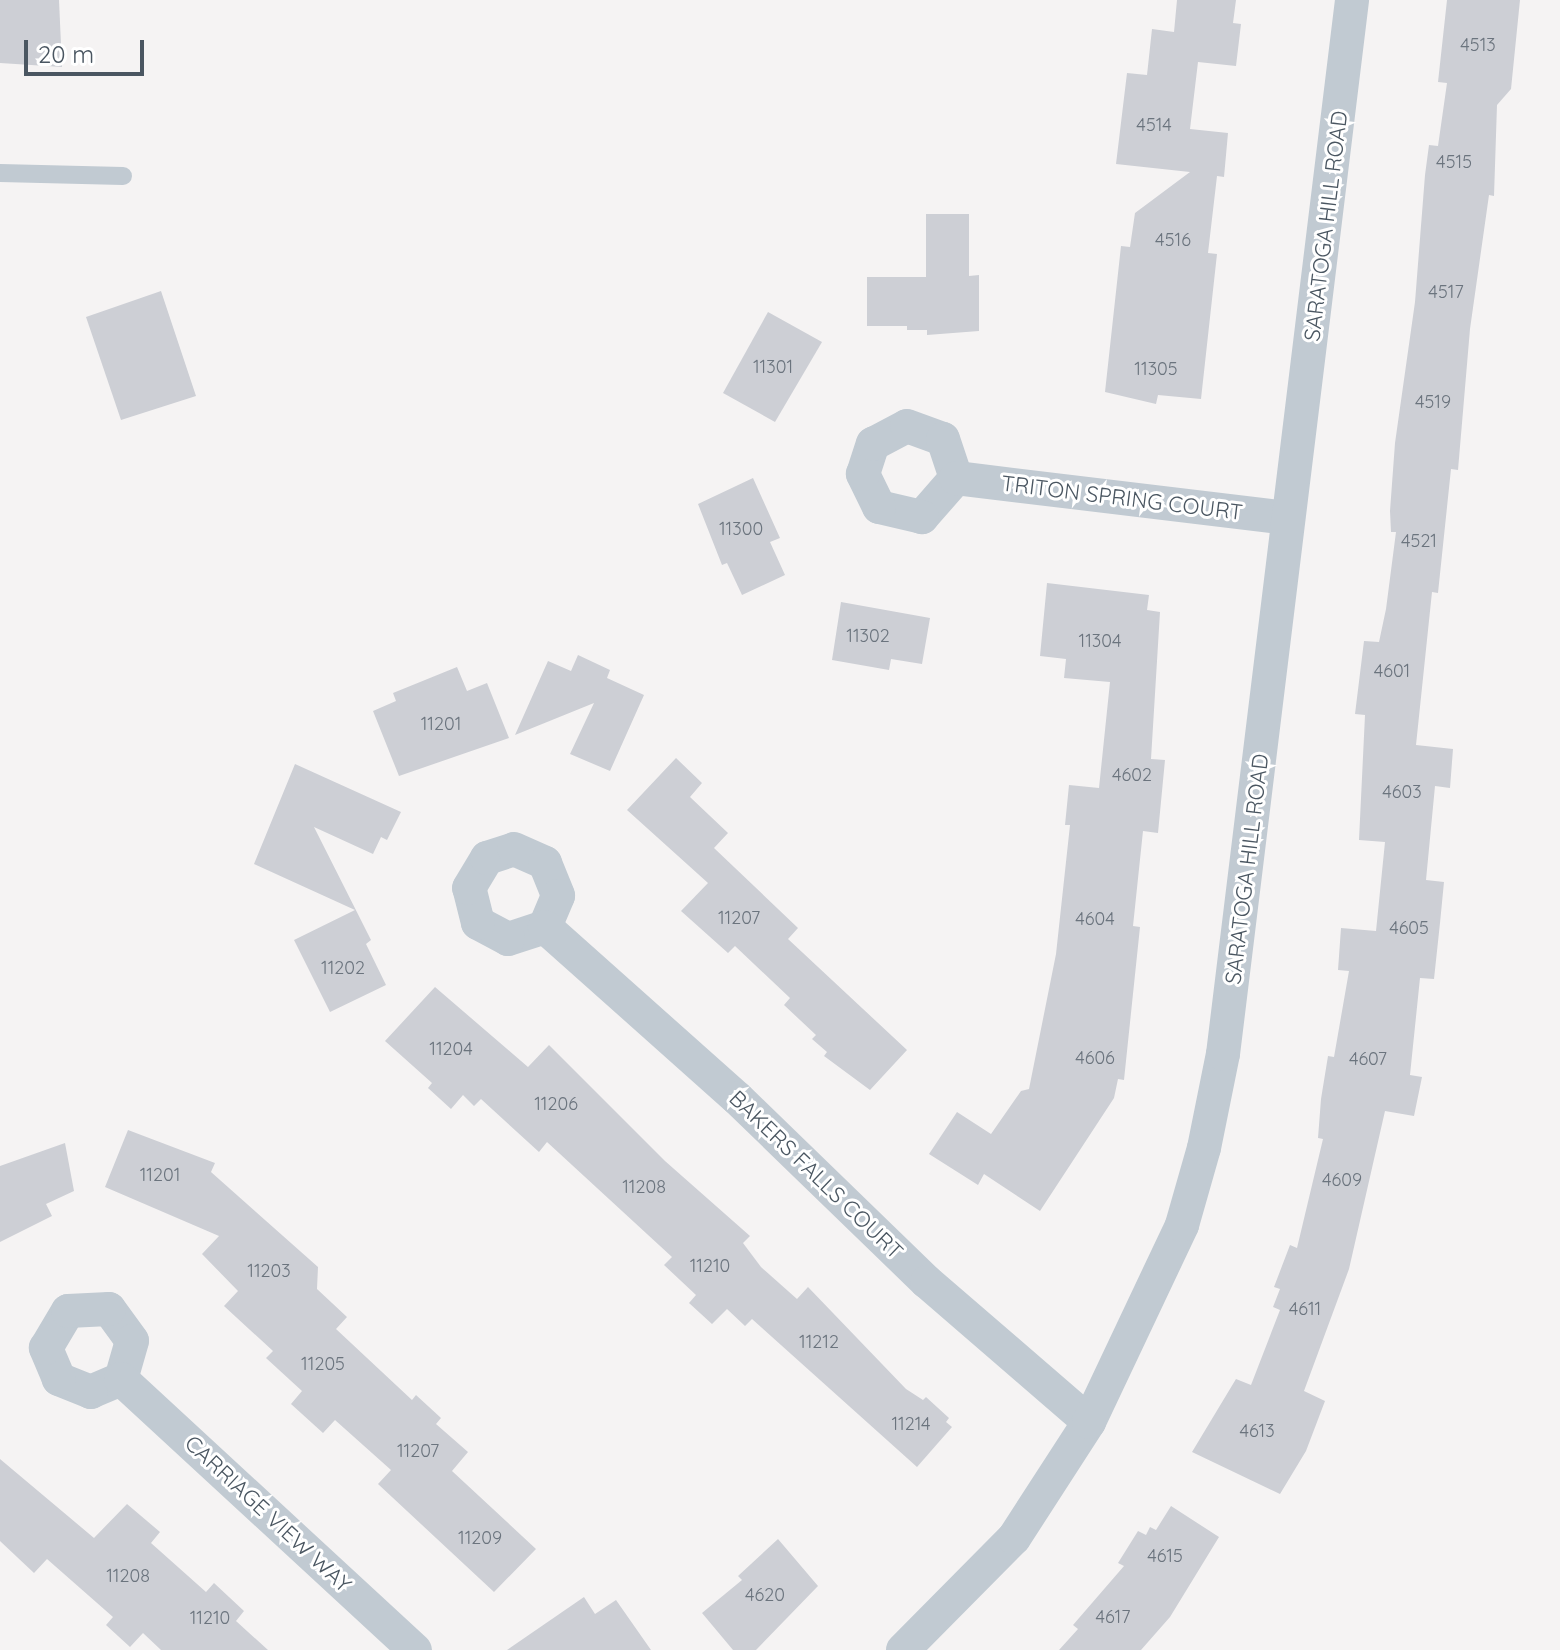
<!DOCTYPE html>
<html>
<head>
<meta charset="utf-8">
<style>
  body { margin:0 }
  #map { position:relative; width:1560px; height:1650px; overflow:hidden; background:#f5f3f3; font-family:Quicksand,sans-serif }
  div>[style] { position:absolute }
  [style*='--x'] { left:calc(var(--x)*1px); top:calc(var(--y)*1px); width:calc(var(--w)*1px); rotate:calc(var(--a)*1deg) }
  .building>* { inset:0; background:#cdcfd5 }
  .lane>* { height:18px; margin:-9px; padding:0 9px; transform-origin:9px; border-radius:9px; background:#c1cad2 }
  .street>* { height:34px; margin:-17px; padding:0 17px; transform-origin:17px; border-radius:17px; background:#c1cad2 }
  span { translate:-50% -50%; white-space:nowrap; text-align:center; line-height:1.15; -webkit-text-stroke:6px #fff; paint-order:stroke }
  .number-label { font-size:18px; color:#6b747e }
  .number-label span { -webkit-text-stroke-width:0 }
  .street-label { font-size:22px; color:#4a5661 }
  .scale { position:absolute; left:24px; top:40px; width:120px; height:36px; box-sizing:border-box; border:4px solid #4a5661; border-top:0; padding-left:10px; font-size:24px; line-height:28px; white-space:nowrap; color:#4a5661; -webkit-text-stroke:6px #fff; paint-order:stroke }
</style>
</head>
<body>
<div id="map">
  <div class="building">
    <div style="clip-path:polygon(0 0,59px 0,62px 67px,0 63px)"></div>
    <div style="clip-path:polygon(1177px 0,1236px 0,1233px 23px,1241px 24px,1236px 66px,1198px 62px,1190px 129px,1228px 133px,1224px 177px,1217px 176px,1208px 253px,1217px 254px,1201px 399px,1158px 395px,1156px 404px,1105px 392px,1121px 246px,1130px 247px,1135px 213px,1190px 172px,1116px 164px,1127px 73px,1147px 75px,1152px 29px,1174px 32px)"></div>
    <div style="clip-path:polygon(1447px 0,1520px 0,1511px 89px,1497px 105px,1494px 196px,1489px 195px,1470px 329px,1458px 470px,1451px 469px,1438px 593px,1432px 592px,1416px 745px,1453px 749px,1450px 788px,1435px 786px,1426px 880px,1444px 882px,1440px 923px,1434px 979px,1420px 978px,1410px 1075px,1422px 1077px,1414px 1116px,1385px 1111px,1349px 1269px,1304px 1391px,1325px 1401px,1306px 1451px,1280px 1494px,1192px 1452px,1236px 1379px,1251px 1385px,1280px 1310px,1273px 1307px,1280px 1289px,1274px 1287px,1290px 1245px,1297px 1248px,1323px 1139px,1318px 1138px,1321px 1099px,1328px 1056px,1334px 1057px,1349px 971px,1338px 970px,1341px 928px,1376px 931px,1385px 842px,1359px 840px,1365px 715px,1355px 714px,1364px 641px,1379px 642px,1386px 609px,1396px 532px,1391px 532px,1390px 511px,1395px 443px,1415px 302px,1425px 175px,1429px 145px,1438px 146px,1447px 83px,1438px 82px)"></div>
    <div style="clip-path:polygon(926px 214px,969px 214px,969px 276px,979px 275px,979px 331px,927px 335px,927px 330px,907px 330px,907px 326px,867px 326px,867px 277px,926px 277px)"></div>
    <div style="clip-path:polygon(161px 291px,196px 396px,121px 420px,86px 317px)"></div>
    <div style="clip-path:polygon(768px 312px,822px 342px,775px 422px,723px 393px)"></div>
    <div style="clip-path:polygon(753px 478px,780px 538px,770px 542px,785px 575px,742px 595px,727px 563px,722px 565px,698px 504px)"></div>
    <div style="clip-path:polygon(1047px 583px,1149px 595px,1147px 610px,1160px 612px,1151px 759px,1165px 760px,1158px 833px,1143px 831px,1133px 926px,1140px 927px,1124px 1080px,1118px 1079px,1114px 1098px,1040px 1211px,984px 1174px,978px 1185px,929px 1154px,957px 1112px,991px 1134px,1021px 1091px,1029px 1089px,1056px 954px,1070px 825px,1065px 825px,1069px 785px,1099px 788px,1110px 682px,1064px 678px,1066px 659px,1040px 656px)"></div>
    <div style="clip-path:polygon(841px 602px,930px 618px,922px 664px,891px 659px,889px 670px,832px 660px)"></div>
    <div style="clip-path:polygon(578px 655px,610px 670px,607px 678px,644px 695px,610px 771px,570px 754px,594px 703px,515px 735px,548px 661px,571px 671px)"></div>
    <div style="clip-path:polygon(457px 667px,467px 691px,487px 683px,509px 738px,399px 776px,373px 711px,396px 701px,393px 693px)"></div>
    <div style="clip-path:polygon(676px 758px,702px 783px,690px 797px,728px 833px,714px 848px,798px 928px,788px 939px,907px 1050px,870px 1090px,824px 1056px,827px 1052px,812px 1039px,816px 1035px,784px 1005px,790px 998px,735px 946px,728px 953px,681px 911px,708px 883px,627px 810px)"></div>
    <div style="clip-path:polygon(295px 764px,401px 812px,387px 840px,381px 837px,373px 854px,314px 827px,371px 940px,366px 944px,386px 985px,330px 1012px,294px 940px,355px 910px,254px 864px)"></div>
    <div style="clip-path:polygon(435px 987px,528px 1067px,549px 1045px,665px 1161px,750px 1236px,743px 1243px,761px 1267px,797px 1299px,808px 1287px,906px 1389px,923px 1400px,926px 1397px,949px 1418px,946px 1422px,952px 1427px,917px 1467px,752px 1319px,745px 1326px,727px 1309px,712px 1324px,689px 1303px,696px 1295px,664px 1265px,672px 1257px,547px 1142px,539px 1152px,481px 1099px,474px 1106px,463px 1095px,451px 1109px,428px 1088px,432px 1083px,385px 1041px)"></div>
    <div style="clip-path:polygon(128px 1130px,215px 1163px,211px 1172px,318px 1267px,317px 1289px,347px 1317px,336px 1329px,412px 1400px,416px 1395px,441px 1418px,436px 1424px,468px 1452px,452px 1471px,536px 1549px,494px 1592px,378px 1484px,391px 1470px,335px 1420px,323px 1433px,291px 1404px,302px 1391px,266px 1358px,273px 1351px,224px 1306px,238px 1291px,202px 1254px,219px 1236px,105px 1187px)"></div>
    <div style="clip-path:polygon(65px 1143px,74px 1191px,46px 1204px,52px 1216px,0 1242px,0 1166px)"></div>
    <div style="clip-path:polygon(0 1459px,94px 1538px,127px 1504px,160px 1532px,151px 1543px,206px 1592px,214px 1583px,244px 1611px,236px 1621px,268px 1650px,161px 1650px,143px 1633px,130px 1647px,106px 1625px,113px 1617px,47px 1559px,34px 1573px,0 1541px)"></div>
    <div style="clip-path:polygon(1171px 1506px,1219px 1537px,1170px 1617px,1141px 1650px,1059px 1650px,1078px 1629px,1073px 1625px,1124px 1566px,1118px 1563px,1138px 1531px,1146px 1535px,1150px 1527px,1156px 1530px)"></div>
    <div style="clip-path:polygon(778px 1539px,818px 1586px,756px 1650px,733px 1650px,702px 1613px,742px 1580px,738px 1576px)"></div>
    <div style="clip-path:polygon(584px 1597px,595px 1614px,616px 1600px,651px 1650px,507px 1650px)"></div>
  </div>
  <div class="lane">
    <div style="--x:0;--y:173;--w:123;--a:1.4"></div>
  </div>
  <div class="street">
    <div style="--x:956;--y:478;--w:52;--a:131.1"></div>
    <div style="--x:922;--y:517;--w:44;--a:-166.9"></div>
    <div style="--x:879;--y:507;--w:37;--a:-116"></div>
    <div style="--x:863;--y:474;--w:32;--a:-72"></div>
    <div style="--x:873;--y:444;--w:38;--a:-28"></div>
    <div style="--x:907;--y:426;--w:38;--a:20"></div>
    <div style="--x:943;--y:439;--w:41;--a:71.6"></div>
    <div style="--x:956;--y:478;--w:333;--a:6.9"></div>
    <div style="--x:545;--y:927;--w:39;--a:162"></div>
    <div style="--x:508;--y:939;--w:34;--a:-152"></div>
    <div style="--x:478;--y:923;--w:36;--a:-104"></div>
    <div style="--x:469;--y:888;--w:35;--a:-59"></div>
    <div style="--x:487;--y:858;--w:28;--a:-18"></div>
    <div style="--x:514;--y:849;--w:34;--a:24"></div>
    <div style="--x:545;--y:863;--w:35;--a:68"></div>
    <div style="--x:558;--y:896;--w:34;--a:113"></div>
    <div style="--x:545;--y:927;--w:257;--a:41.7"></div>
    <div style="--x:737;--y:1098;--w:264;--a:44.1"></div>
    <div style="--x:927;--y:1282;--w:214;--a:40.8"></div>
    <div style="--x:109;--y:1309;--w:39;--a:54"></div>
    <div style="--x:132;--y:1341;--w:40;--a:106"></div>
    <div style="--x:121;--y:1379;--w:33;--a:157"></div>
    <div style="--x:91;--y:1392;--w:35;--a:-158"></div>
    <div style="--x:59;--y:1379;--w:34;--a:-113"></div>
    <div style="--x:46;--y:1348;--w:43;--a:-59.3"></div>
    <div style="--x:68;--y:1311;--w:41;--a:-2.8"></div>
    <div style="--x:121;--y:1379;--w:400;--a:42.7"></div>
    <div style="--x:903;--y:1650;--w:158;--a:-45.3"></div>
    <div style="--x:1014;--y:1538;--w:138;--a:-57.1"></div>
    <div style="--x:1089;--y:1422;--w:218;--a:-64.7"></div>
    <div style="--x:1182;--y:1225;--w:80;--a:-74.1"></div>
    <div style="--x:1204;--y:1148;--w:96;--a:-78.6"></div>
    <div style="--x:1223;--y:1054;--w:1062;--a:-83.02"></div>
  </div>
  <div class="number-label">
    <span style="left:1478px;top:45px">4513</span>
    <span style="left:1154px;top:125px">4514</span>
    <span style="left:1454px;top:162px">4515</span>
    <span style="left:1173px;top:240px">4516</span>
    <span style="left:1446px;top:292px">4517</span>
    <span style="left:773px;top:367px">11301</span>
    <span style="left:1156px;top:369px">11305</span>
    <span style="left:1433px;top:402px">4519</span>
    <span style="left:741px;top:529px">11300</span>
    <span style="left:1419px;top:541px">4521</span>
    <span style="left:868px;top:636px">11302</span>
    <span style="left:1100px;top:641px">11304</span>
    <span style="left:1392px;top:671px">4601</span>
    <span style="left:441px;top:724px">11201</span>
    <span style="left:1132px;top:775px">4602</span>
    <span style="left:1402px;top:792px">4603</span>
    <span style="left:739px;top:918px">11207</span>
    <span style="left:1095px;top:919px">4604</span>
    <span style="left:1409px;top:928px">4605</span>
    <span style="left:343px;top:968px">11202</span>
    <span style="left:451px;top:1049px">11204</span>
    <span style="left:1095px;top:1058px">4606</span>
    <span style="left:1368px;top:1059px">4607</span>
    <span style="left:556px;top:1104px">11206</span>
    <span style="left:160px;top:1175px">11201</span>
    <span style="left:1342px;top:1180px">4609</span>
    <span style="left:644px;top:1187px">11208</span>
    <span style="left:710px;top:1266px">11210</span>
    <span style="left:269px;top:1271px">11203</span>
    <span style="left:1305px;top:1309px">4611</span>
    <span style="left:819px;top:1342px">11212</span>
    <span style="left:323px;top:1364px">11205</span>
    <span style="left:911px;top:1424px">11214</span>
    <span style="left:1257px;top:1431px">4613</span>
    <span style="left:418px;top:1451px">11207</span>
    <span style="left:480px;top:1538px">11209</span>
    <span style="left:1165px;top:1556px">4615</span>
    <span style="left:128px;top:1576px">11208</span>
    <span style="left:765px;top:1595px">4620</span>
    <span style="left:1113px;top:1617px">4617</span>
    <span style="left:210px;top:1618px">11210</span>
  </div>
  <div class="street-label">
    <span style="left:1326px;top:226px;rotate:-83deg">SARATOGA HILL ROAD</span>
    <span style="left:1122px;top:498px;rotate:7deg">TRITON SPRING COURT</span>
    <span style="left:1247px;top:869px;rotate:-83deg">SARATOGA HILL ROAD</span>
    <span style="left:816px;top:1175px;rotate:44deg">BAKERS FALLS COURT</span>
    <span style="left:268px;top:1514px;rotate:43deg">CARRIAGE VIEW WAY</span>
  </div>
  <div class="scale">20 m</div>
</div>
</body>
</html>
